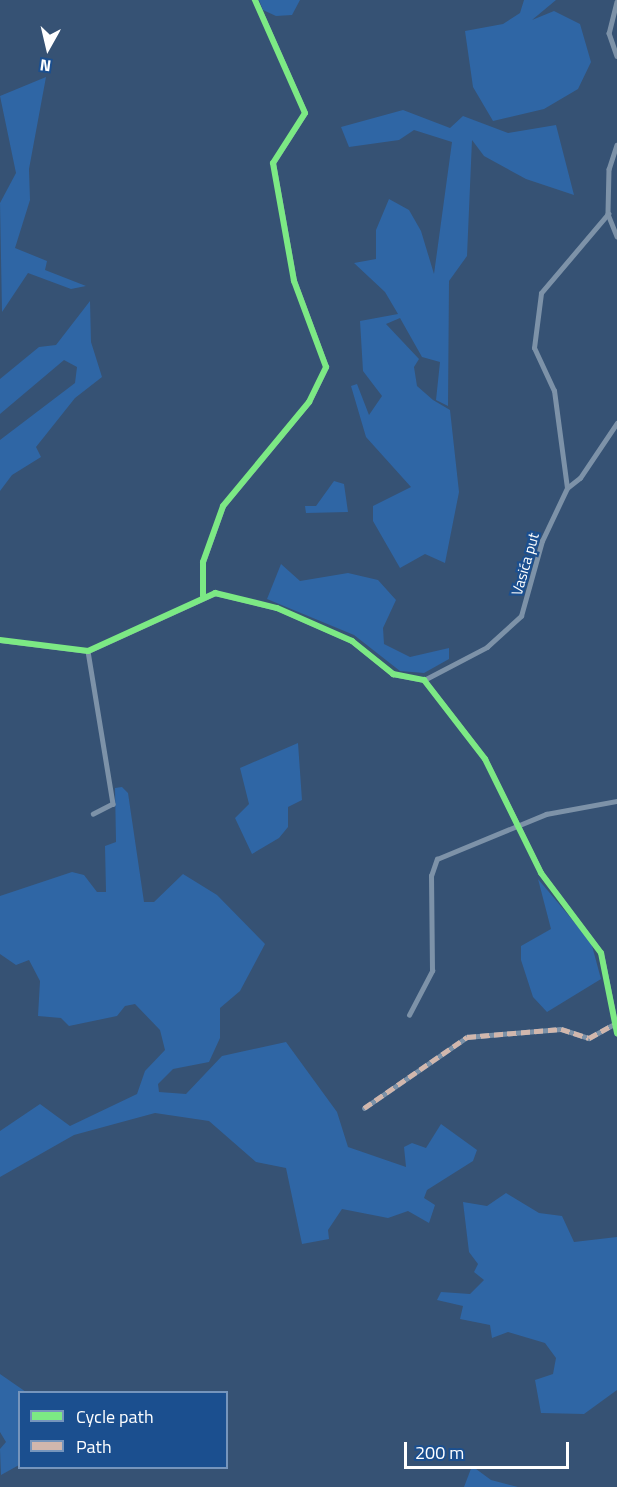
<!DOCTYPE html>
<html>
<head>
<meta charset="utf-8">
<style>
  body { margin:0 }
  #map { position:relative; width:617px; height:1487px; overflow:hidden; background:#365274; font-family:"Titillium Web",sans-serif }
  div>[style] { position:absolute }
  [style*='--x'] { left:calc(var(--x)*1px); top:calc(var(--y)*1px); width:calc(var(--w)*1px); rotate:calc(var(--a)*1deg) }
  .green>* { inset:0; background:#2f66a5 }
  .minor>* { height:4.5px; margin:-2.25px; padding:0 2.25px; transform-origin:2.25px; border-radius:2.25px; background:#7d92a8 }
  .tertiary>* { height:5px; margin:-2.5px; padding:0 2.5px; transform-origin:2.5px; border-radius:2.5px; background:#7d92a8 }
  .quiet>* { height:4.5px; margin-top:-2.25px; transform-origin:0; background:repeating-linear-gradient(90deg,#d1b7ad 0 9px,transparent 0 13.5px) }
  .cycleway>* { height:6px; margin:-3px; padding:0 3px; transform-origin:3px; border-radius:3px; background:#7ce984 }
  span { translate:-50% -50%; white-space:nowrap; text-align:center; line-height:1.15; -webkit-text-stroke:4.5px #1b4f8f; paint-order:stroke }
  .street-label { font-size:15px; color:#fff }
  .legend { position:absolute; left:18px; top:1391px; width:210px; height:78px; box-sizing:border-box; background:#1b4f8f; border:2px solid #7695bc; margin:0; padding:8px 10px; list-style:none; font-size:18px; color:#fff }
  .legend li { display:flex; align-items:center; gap:12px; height:30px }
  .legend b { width:30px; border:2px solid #7695bc }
  .north { position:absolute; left:18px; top:18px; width:60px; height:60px; -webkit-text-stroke:4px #1b4f8f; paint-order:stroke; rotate:188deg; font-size:16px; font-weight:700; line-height:24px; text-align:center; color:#fff }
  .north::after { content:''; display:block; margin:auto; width:21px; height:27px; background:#fff; clip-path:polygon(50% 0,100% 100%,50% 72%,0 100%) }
  .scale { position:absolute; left:404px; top:1442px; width:165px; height:27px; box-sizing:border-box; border:3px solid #fff; border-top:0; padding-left:8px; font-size:18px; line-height:21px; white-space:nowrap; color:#fff; -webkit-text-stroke:4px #1b4f8f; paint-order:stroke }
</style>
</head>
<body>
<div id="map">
  <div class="green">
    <div style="clip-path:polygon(259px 0,300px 0,292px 15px,276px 16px,263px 10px)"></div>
    <div style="clip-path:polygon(524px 0,581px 0,556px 0,532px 20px,554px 11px,580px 24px,591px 62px,578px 89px,544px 109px,493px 121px,473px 87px,465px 31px,503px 24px,520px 13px)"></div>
    <div style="clip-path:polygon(46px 77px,29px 169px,30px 200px,15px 248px,47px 261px,45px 270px,86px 286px,71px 289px,28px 273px,2px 312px,0 203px,16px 173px,0 96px)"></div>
    <div style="clip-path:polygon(403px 110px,450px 128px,463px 116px,508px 133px,556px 125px,574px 195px,526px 179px,484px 156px,472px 140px,467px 256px,449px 281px,448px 406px,436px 400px,440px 362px,422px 357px,400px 318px,386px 324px,419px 359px,414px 367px,417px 386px,433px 400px,450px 410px,459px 492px,445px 563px,425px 554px,400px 568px,373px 521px,373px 506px,411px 487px,366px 437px,351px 386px,357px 384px,369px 415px,382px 396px,363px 371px,360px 321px,398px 314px,385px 292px,354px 263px,376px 259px,376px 230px,389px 199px,409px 210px,421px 231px,434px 274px,452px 142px,414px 130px,399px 140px,349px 147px,341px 127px)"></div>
    <div style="clip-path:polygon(90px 301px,91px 342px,102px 377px,75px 398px,36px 447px,41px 457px,12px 475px,0 491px,0 440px,75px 383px,77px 367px,64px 360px,0 414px,0 379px,39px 347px,56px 345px)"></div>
    <div style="clip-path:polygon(334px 481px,344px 484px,348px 512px,306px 513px,305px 506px,316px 506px)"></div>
    <div style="clip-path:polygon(281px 564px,300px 581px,348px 573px,378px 580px,396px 600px,383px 628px,384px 644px,410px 657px,449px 648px,449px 659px,424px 673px,400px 671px,354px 635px,267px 599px)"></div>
    <div style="clip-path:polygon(298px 743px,302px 800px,288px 807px,288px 827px,279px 838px,252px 854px,235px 818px,249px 804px,240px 768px)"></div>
    <div style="clip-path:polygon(122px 787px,128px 793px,144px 902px,154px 902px,183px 874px,217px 895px,265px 944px,240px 991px,220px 1008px,220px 1038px,209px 1062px,173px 1069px,158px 1084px,159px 1092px,186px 1094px,222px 1056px,286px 1042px,337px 1112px,348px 1147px,406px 1167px,404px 1147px,412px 1143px,426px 1148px,441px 1124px,477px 1150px,473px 1161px,427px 1190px,424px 1198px,435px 1205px,429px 1223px,408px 1211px,388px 1218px,342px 1209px,328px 1230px,329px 1239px,302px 1244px,286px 1168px,256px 1162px,209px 1121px,155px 1113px,74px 1135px,0 1177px,0 1131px,40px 1104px,70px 1126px,137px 1094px,145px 1071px,165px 1050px,160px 1030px,135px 1004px,125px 1006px,117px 1016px,69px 1026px,61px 1018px,38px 1016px,40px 981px,29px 960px,16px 965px,0 954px,0 896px,72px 872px,84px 875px,97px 892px,106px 892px,105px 846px,116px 842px,115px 788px)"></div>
    <div style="clip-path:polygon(538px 879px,591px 942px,601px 979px,547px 1012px,533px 997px,521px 960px,521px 946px,551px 929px)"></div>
    <div style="clip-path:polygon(506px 1193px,539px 1213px,562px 1216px,574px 1242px,617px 1237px,617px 1390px,584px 1414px,541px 1413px,535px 1380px,553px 1374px,556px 1358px,545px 1343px,508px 1332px,492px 1338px,490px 1325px,460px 1319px,463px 1306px,437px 1300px,441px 1292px,470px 1294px,484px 1280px,474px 1272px,478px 1264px,469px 1252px,463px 1202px,487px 1206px)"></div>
    <div style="clip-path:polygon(0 1374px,26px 1392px,20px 1392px,19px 1465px,1px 1475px,0 1449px,6px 1442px,0 1432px)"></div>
    <div style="clip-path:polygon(472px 1466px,491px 1480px,518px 1487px,464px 1487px)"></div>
  </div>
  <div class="minor">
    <div style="--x:617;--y:2;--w:32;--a:104"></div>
    <div style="--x:609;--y:33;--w:24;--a:71"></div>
    <div style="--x:617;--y:145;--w:25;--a:108"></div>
    <div style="--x:609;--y:169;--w:45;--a:91.3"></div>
    <div style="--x:608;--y:214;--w:24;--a:68"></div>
    <div style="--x:567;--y:488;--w:98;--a:-97.6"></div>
    <div style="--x:554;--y:391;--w:47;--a:-114.9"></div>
    <div style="--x:534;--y:348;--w:55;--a:-82.7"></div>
    <div style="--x:541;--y:293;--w:104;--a:-49.7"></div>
    <div style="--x:203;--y:596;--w:34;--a:-90"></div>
    <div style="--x:203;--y:562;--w:59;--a:-70.3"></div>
    <div style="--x:223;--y:506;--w:135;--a:-50.4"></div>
    <div style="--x:309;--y:402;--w:39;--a:-64"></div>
    <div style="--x:326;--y:367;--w:92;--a:-110.4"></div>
    <div style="--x:294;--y:281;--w:120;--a:-100.1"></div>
    <div style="--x:273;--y:163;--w:59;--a:-57.4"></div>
    <div style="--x:305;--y:113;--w:124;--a:-113.9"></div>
    <div style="--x:88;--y:651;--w:155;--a:80.7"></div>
    <div style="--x:113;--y:804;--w:22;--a:153"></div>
    <div style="--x:424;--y:680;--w:71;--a:-27.6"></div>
    <div style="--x:487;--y:647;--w:46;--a:-42.4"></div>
    <div style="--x:521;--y:616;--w:78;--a:-74.4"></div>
    <div style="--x:542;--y:541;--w:59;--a:-64.7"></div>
    <div style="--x:567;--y:488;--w:16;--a:-38"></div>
    <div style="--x:580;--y:478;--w:66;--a:-56.1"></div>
    <div style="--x:409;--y:1015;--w:50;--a:-62.4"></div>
    <div style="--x:432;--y:971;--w:95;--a:-90.6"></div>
    <div style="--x:431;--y:876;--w:18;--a:-71"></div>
    <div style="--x:437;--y:859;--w:118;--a:-22.4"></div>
    <div style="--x:546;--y:814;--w:72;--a:-10.4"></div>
    <div style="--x:364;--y:1108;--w:125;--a:-34.6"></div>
    <div style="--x:467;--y:1037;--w:94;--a:-4.9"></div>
    <div style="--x:561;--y:1029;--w:29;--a:18"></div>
    <div style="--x:589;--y:1038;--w:29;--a:-29"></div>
  </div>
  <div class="tertiary">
    <div style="--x:0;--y:640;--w:89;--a:7.1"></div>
    <div style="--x:88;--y:651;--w:140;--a:-24.5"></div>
    <div style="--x:215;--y:593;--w:64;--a:13.6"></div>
    <div style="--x:277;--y:608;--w:82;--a:23.7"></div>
    <div style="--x:352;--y:641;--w:53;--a:38.8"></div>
    <div style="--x:393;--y:674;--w:32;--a:11"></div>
    <div style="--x:424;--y:680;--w:100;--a:52.3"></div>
    <div style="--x:485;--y:759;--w:127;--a:63.8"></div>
    <div style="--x:541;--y:873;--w:100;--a:53.1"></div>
    <div style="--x:601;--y:953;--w:82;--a:78.7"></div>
  </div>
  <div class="quiet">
    <div style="--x:364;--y:1108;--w:125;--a:-34.6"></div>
    <div style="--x:467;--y:1037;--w:94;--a:-4.9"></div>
    <div style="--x:561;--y:1029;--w:29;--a:18"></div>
    <div style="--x:589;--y:1038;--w:29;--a:-29"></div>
  </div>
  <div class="cycleway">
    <div style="--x:203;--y:596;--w:34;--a:-90"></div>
    <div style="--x:203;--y:562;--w:59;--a:-70.3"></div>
    <div style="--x:223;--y:506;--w:135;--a:-50.4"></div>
    <div style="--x:309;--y:402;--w:39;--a:-64"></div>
    <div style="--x:326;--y:367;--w:92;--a:-110.4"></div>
    <div style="--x:294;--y:281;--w:120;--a:-100.1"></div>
    <div style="--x:273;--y:163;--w:59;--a:-57.4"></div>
    <div style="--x:305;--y:113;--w:124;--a:-113.9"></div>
    <div style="--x:0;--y:640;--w:89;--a:7.1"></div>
    <div style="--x:88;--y:651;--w:140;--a:-24.5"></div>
    <div style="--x:215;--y:593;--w:64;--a:13.6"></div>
    <div style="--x:277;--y:608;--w:82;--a:23.7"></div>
    <div style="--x:352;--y:641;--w:53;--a:38.8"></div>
    <div style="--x:393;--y:674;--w:32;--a:11"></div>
    <div style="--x:424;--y:680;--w:100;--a:52.3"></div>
    <div style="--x:485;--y:759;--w:127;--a:63.8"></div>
    <div style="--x:541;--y:873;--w:100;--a:53.1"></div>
    <div style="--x:601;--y:953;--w:82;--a:78.7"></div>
  </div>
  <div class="street-label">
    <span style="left:525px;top:564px;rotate:-74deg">Vasića put</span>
  </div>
  <ul class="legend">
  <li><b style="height:8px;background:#7ce984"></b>Cycle path</li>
  <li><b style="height:8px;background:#d1b7ad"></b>Path</li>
  </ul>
  <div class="north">N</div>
  <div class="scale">200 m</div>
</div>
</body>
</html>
